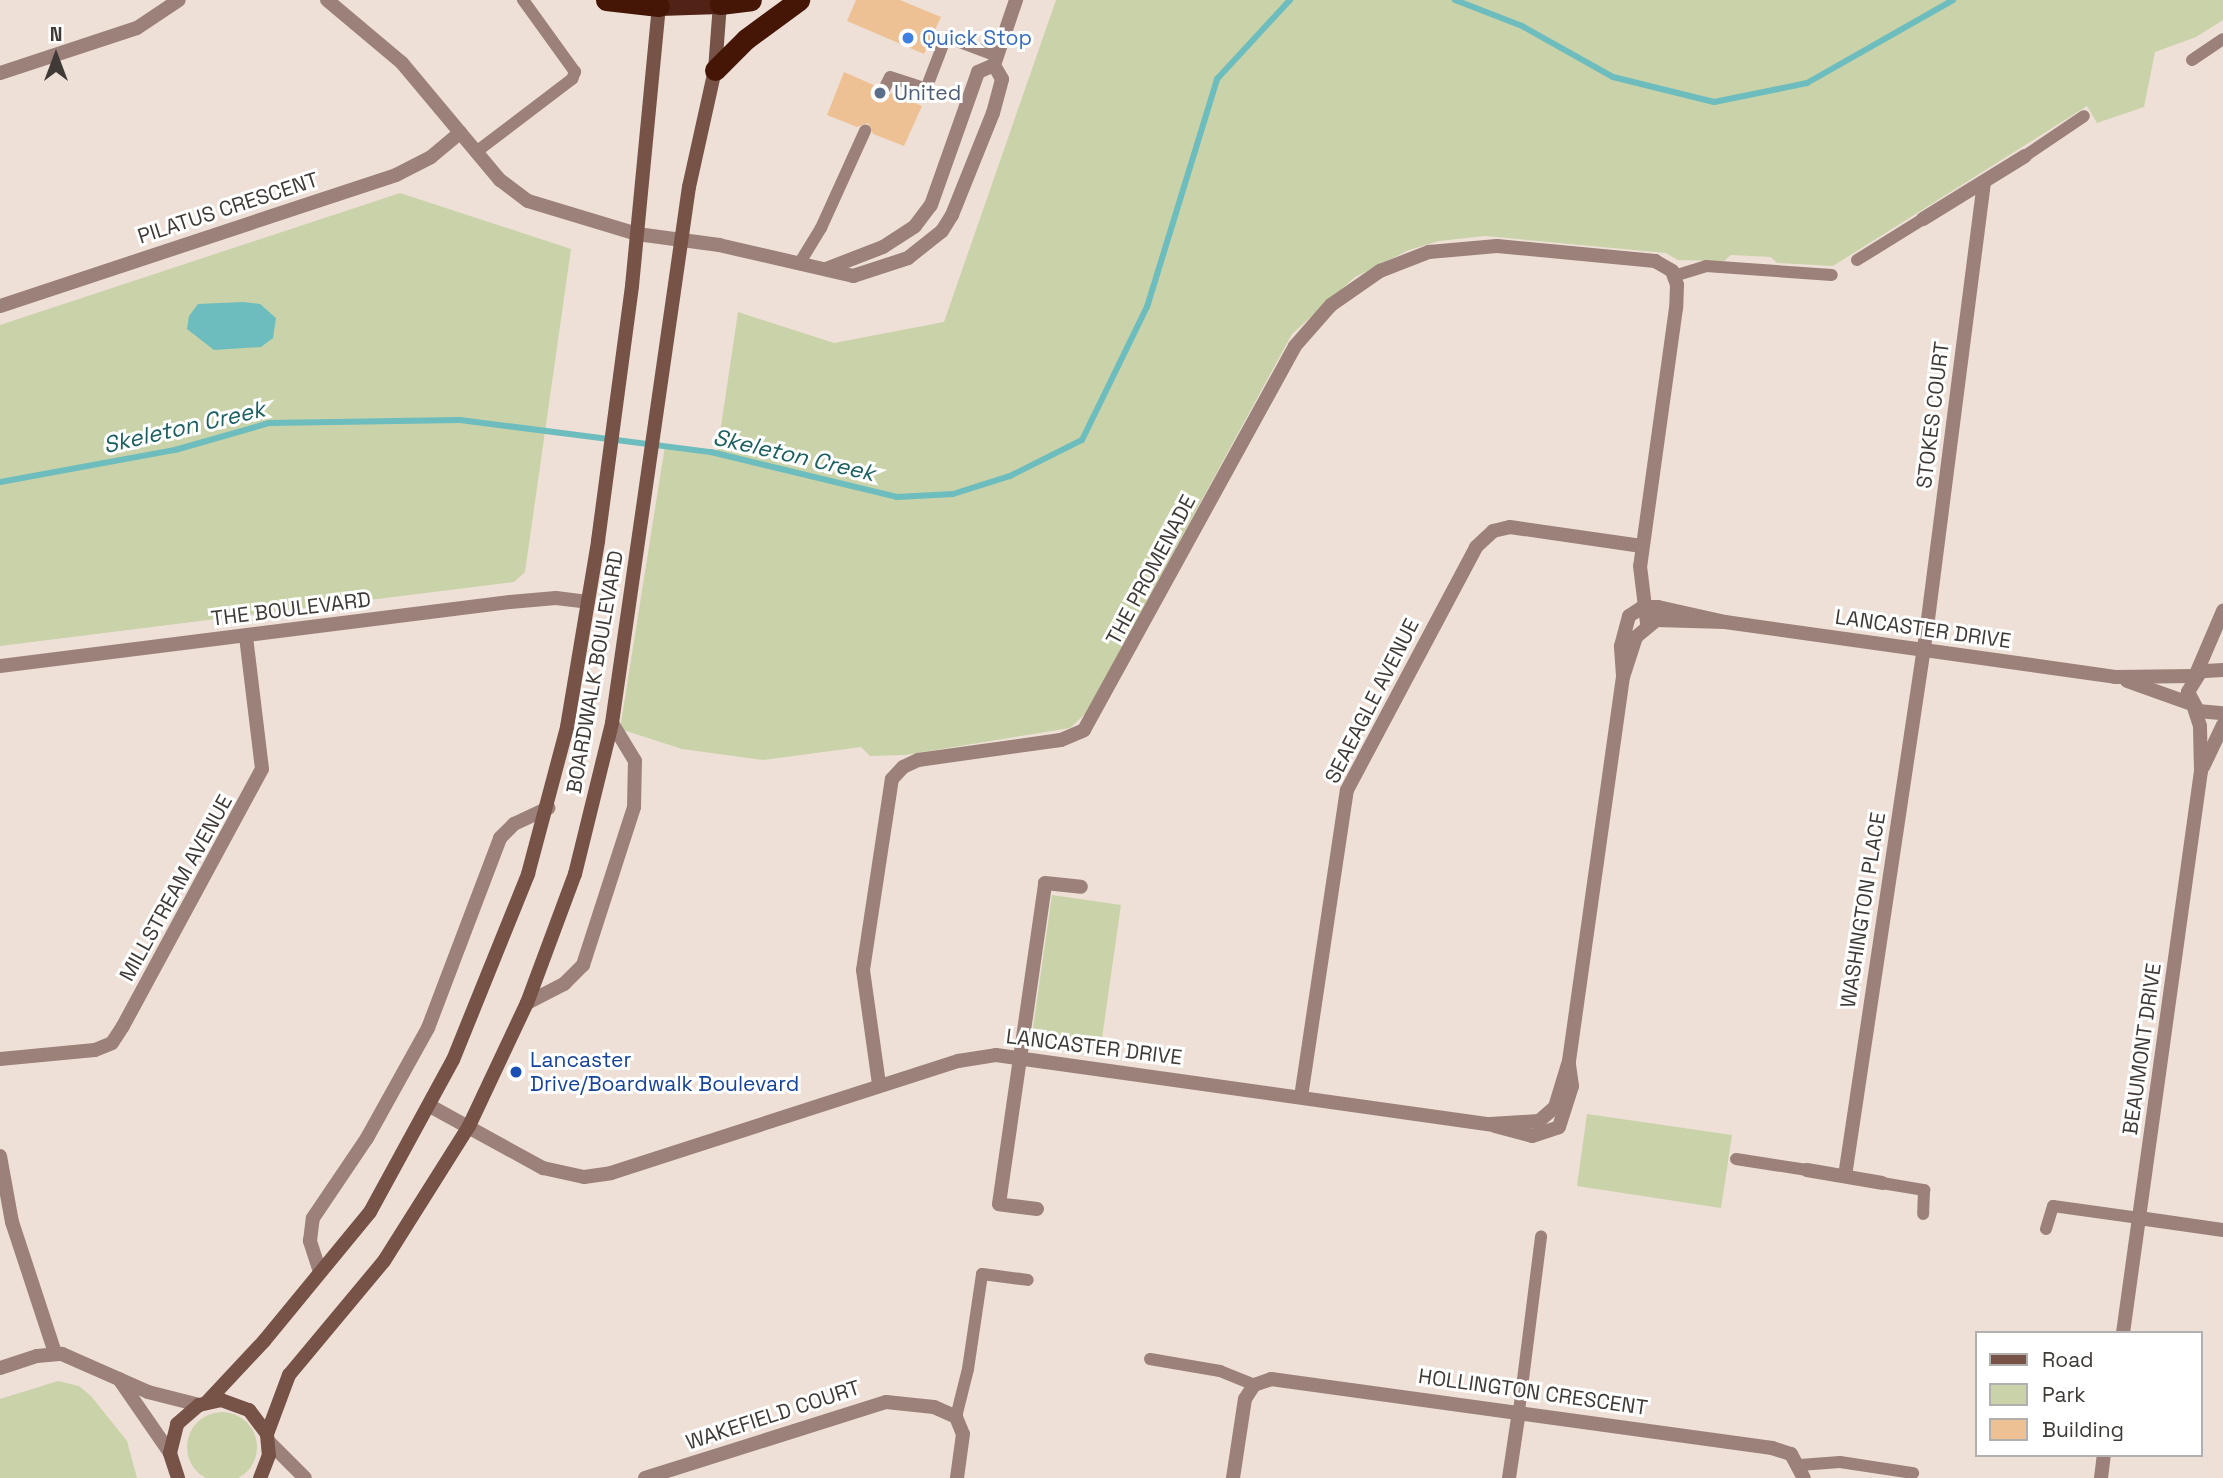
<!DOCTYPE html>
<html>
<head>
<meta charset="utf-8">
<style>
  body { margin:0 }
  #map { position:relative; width:2223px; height:1478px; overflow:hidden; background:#eee0d7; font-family:"Space Grotesk",sans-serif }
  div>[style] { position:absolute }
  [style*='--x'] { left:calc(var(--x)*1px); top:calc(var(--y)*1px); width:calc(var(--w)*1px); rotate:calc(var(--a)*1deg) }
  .green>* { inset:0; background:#c9d2a8 }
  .round { border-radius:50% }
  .water>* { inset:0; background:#6dbdbe }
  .stream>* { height:6px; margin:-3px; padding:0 3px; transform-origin:3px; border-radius:3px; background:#6dbdbe }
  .building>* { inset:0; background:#eec195 }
  .service>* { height:12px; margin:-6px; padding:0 6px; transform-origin:6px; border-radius:6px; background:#9b8179 }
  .minor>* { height:14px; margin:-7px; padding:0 7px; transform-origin:7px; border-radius:7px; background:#9b8179 }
  .secondary>* { height:14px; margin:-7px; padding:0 7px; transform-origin:7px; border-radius:7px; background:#775247 }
  .trunk>* { height:19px; margin:-9.5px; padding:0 9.5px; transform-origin:9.5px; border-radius:9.5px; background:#512316 }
  .motorway>* { height:21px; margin:-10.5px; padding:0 10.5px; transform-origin:10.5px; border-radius:10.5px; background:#451506 }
  .dots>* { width:19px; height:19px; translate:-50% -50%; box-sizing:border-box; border:4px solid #fff; border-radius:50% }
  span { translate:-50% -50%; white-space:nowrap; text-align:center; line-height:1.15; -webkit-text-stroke:6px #fff; paint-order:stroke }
  .shop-label { font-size:21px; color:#366cbe }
  .left { translate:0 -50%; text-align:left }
  .service-label { font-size:21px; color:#4e5e75 }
  .street-label { font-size:21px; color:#3f3a36 }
  .transit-label { font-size:21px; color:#164399 }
  .water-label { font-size:23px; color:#1c5f60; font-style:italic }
  .legend { position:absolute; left:1975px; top:1331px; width:228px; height:126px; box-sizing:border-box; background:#fff; border:2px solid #b2b0af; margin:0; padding:9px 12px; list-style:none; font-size:21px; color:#3f3a36 }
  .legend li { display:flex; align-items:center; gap:14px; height:35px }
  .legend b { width:35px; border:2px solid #b2b0af }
  .north { position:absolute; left:21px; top:21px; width:70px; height:70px; -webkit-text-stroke:5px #fff; paint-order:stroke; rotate:0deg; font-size:19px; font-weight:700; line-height:28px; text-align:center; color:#3f3a36 }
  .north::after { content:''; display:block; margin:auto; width:24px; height:32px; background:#3f3a36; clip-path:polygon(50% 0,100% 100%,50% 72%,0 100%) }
</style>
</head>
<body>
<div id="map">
  <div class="green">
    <div style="clip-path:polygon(1056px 0,2223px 0,2223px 20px,2196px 37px,2155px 52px,2144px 107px,2097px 123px,2087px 106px,1833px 266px,1777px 263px,1771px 257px,1731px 255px,1724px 261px,1678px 260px,1666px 253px,1485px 236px,1439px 241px,1409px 250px,1355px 277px,1292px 334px,1086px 713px,1070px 728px,905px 755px,870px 756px,861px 747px,763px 760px,682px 749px,620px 729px,665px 446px,717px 453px,738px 312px,834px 343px,944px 322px)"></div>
    <div style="clip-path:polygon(400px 193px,571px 249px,525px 572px,514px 582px,0 646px,0 325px)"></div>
    <div style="clip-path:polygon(1052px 895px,1121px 905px,1101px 1045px,1032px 1035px)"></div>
    <div style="clip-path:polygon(1587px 1114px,1732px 1135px,1721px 1208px,1577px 1186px)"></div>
    <div style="clip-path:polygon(58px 1381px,79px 1386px,91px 1396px,127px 1441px,137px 1478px,0 1478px,0 1399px)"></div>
    <div class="round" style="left:187px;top:1412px;width:70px;height:70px"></div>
  </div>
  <div class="water">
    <div style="clip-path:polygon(243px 302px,260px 304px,276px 318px,273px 338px,261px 347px,214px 350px,187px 329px,189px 316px,198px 304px)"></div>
  </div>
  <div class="stream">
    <div style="--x:1455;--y:0;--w:72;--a:21.2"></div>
    <div style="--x:1522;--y:26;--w:104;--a:29.3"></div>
    <div style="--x:1613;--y:77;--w:104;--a:13.9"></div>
    <div style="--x:1714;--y:102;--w:95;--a:-11.5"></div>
    <div style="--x:1807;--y:83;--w:168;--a:-29.6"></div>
    <div style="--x:0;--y:482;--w:178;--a:-10.4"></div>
    <div style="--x:175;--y:450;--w:98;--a:-16"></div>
    <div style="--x:269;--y:423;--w:191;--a:-0.9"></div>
    <div style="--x:460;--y:420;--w:253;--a:7.3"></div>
    <div style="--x:711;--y:452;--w:191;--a:13.6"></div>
    <div style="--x:897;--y:497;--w:56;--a:-3.1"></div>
    <div style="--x:953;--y:494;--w:60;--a:-17.5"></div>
    <div style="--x:1010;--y:476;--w:80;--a:-26.6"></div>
    <div style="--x:1082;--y:440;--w:148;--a:-64"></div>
    <div style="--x:1147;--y:307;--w:239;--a:-72.9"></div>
    <div style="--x:1217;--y:79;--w:108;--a:-47.3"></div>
  </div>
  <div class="building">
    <div style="clip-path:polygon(856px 0,900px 0,941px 17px,924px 54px,847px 21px)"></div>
    <div style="clip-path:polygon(844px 72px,876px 86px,881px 97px,892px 93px,922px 106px,904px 146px,873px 134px,868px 123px,857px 127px,827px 115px)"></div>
  </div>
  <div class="service">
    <div style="--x:2192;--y:60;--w:37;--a:-34"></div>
    <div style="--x:884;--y:89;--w:13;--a:-63"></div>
    <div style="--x:890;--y:77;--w:38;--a:18"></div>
    <div style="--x:926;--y:89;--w:56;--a:-69"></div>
    <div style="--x:946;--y:37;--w:54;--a:20.4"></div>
    <div style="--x:476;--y:152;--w:121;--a:-37.2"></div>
    <div style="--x:572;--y:79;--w:8;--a:-67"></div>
    <div style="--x:575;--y:72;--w:89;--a:-125.8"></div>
    <div style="--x:2025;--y:156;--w:71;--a:-34.1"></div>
    <div style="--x:1857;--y:260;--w:78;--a:-31.8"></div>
    <div style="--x:799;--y:264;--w:42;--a:-58.6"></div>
    <div style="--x:821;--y:228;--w:107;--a:-65.6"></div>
    <div style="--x:1674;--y:276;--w:34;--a:-17"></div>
    <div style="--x:1706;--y:266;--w:126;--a:4.1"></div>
    <div style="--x:1736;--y:1159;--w:72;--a:8.8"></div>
    <div style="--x:1882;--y:1183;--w:43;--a:9.5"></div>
    <div style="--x:1924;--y:1190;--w:24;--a:92"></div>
    <div style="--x:2046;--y:1229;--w:24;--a:-73"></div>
    <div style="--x:2053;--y:1206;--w:87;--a:7.9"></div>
    <div style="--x:1150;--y:1359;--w:71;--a:9.7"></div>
    <div style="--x:1220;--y:1371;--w:37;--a:22"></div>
    <div style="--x:1519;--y:1411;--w:176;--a:-82.8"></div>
    <div style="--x:956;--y:1417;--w:49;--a:-76"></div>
    <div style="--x:968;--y:1369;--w:96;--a:-81.6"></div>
    <div style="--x:982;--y:1274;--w:46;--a:7.4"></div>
    <div style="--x:1800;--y:1465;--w:40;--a:-4.3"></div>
    <div style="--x:1840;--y:1462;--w:74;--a:8.6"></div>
  </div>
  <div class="minor">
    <div style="--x:327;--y:0;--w:98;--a:40"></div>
    <div style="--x:402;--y:63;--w:153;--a:50.1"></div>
    <div style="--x:500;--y:180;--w:35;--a:37"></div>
    <div style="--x:528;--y:201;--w:114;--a:16.8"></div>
    <div style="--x:637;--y:234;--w:83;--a:7.6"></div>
    <div style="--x:719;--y:245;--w:138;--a:13"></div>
    <div style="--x:853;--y:276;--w:58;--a:-18.1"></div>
    <div style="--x:908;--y:258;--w:43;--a:-38.5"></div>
    <div style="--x:942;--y:231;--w:19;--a:-58"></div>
    <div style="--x:952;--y:215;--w:110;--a:-68.1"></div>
    <div style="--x:993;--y:113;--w:35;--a:-75"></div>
    <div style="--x:1002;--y:79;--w:16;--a:-120"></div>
    <div style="--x:0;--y:73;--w:144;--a:-18.2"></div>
    <div style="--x:137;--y:28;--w:50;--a:-33.7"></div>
    <div style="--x:1923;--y:219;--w:120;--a:-31.7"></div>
    <div style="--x:826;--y:269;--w:61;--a:-21.1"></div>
    <div style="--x:883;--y:247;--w:38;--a:-33"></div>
    <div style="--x:915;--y:226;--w:26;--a:-53"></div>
    <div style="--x:931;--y:205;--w:141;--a:-70.5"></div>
    <div style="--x:978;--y:72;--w:17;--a:-24"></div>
    <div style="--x:994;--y:65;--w:69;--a:-71.3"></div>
    <div style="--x:0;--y:306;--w:417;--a:-18.3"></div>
    <div style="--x:396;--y:175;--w:39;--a:-27"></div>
    <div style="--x:431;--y:157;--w:38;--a:-40"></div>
    <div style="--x:0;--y:666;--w:514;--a:-7.15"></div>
    <div style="--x:510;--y:602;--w:46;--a:-5"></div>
    <div style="--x:556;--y:598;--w:32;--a:7"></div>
    <div style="--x:2223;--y:670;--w:22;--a:177"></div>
    <div style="--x:2201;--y:671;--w:25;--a:122"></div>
    <div style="--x:2188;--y:692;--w:21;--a:62"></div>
    <div style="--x:2198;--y:711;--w:25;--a:5"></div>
    <div style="--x:2196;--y:674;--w:69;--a:-66.8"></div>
    <div style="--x:1623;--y:676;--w:30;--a:-94"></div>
    <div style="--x:1621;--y:646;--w:31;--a:-75"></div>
    <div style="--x:1629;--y:616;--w:17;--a:-33"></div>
    <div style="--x:1643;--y:607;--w:15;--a:0"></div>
    <div style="--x:1658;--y:607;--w:69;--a:12.6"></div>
    <div style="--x:1725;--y:622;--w:394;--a:8"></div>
    <div style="--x:2115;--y:677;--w:79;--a:-0.7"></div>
    <div style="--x:2127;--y:681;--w:69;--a:19.5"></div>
    <div style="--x:2203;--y:767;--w:47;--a:-64.5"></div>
    <div style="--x:527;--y:1003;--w:42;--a:-27.2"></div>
    <div style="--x:564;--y:984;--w:27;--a:-45"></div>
    <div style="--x:583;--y:965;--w:166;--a:-72.1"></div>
    <div style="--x:634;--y:807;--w:46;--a:-88.8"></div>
    <div style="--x:635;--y:761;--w:44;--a:-121.2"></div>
    <div style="--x:0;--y:1059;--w:95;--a:-5.4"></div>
    <div style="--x:95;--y:1050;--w:18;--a:-22"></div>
    <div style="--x:112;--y:1043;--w:20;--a:-57"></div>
    <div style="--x:123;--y:1026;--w:292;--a:-61.6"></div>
    <div style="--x:262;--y:769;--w:134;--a:-96.9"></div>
    <div style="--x:879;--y:1084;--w:115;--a:-98"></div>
    <div style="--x:863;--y:970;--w:193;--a:-81.4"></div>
    <div style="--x:892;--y:779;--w:16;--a:-47"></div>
    <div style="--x:903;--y:767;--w:17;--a:-25"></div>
    <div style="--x:918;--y:760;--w:144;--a:-8"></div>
    <div style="--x:1061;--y:740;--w:25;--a:-23"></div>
    <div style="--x:1084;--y:730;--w:438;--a:-61.2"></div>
    <div style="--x:1295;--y:346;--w:55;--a:-48.7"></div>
    <div style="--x:1331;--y:305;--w:60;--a:-34.8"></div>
    <div style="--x:1380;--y:271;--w:53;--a:-21.2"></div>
    <div style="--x:1429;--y:252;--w:68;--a:-5"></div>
    <div style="--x:1497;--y:246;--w:159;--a:5.4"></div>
    <div style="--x:1655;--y:261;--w:20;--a:30"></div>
    <div style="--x:1672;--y:271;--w:15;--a:70"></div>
    <div style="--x:1677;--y:285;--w:23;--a:92"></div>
    <div style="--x:1676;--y:308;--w:260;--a:97.9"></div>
    <div style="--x:1640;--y:566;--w:57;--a:83"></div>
    <div style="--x:1301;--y:1097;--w:310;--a:-81.5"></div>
    <div style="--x:1347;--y:790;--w:275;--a:-62"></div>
    <div style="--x:1476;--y:547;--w:23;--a:-43"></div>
    <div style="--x:1493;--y:531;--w:17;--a:-13"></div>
    <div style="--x:1510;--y:527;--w:133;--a:8.2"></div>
    <div style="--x:430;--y:1106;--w:129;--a:28.8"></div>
    <div style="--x:543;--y:1168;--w:42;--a:12.4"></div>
    <div style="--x:584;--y:1177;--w:27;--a:-8"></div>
    <div style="--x:611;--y:1173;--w:365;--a:-17.9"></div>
    <div style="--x:958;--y:1061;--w:38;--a:-9"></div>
    <div style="--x:996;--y:1055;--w:499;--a:8"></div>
    <div style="--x:1490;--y:1124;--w:49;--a:-3.5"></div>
    <div style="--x:1539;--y:1121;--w:21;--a:-41"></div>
    <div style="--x:1555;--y:1107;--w:48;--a:-73.1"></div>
    <div style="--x:1569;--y:1061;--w:388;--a:-82"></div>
    <div style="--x:1623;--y:677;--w:42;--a:-72"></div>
    <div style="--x:1636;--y:637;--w:26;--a:-40"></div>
    <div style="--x:1656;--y:620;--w:69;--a:1.7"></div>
    <div style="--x:1495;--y:1126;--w:38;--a:15"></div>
    <div style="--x:1532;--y:1136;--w:28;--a:-18"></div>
    <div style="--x:1559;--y:1127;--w:43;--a:-72.4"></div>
    <div style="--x:1572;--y:1086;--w:21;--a:-98"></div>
    <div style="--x:0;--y:1156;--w:67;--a:79.7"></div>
    <div style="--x:12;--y:1222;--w:138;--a:71.8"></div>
    <div style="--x:1807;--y:1170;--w:76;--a:9.8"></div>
    <div style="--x:1845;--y:1176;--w:555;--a:-81.5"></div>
    <div style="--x:1927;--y:627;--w:446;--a:-82.7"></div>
    <div style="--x:1037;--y:1209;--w:38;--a:-173"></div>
    <div style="--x:999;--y:1204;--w:324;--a:-81.8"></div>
    <div style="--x:1045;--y:883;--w:36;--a:6"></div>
    <div style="--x:2139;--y:1218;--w:85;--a:8.1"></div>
    <div style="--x:320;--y:1272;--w:33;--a:-108"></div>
    <div style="--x:310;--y:1241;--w:23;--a:-83"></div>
    <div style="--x:313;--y:1218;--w:97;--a:-56"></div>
    <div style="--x:367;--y:1138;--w:126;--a:-61"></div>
    <div style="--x:428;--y:1028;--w:203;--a:-69.2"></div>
    <div style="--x:500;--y:838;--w:20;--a:-45"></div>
    <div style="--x:514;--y:824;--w:38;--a:-25"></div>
    <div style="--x:2123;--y:1333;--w:567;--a:-82.1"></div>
    <div style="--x:2201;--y:771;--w:45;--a:-91.3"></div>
    <div style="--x:2200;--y:726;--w:20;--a:-108"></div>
    <div style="--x:0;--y:1368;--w:39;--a:-18"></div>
    <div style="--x:37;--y:1356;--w:25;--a:-5"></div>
    <div style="--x:62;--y:1354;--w:94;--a:23.8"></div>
    <div style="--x:148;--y:1392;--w:53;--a:14.3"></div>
    <div style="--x:119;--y:1379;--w:90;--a:55.4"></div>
    <div style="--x:268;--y:1441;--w:52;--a:45"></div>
    <div style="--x:645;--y:1478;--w:253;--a:-17.5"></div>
    <div style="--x:886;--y:1402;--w:48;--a:5.9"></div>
    <div style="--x:934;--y:1407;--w:24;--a:24"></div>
    <div style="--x:956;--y:1417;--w:18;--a:68"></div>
    <div style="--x:963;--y:1434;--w:44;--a:97.8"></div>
    <div style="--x:1233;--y:1478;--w:80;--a:-81.4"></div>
    <div style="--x:1245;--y:1399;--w:17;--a:-57"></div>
    <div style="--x:1254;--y:1385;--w:18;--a:-19"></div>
    <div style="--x:1271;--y:1379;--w:506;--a:7.84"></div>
    <div style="--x:1772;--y:1448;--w:20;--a:18"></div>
    <div style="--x:1791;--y:1454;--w:27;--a:62"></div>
    <div style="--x:1509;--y:1478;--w:68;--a:-81.5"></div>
    <div style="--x:2101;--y:1478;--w:23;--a:-83"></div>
  </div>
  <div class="secondary">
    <div style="--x:206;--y:1403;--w:85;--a:-46.9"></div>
    <div style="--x:264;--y:1341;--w:167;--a:-50.6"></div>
    <div style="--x:370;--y:1212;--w:173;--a:-61.4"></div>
    <div style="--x:453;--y:1060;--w:201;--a:-68"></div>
    <div style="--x:528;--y:874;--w:152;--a:-75.1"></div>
    <div style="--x:567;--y:727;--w:189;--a:-80.5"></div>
    <div style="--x:598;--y:541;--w:257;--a:-82.4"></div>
    <div style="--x:632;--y:286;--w:281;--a:-84.5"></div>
    <div style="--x:267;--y:1434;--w:63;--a:-69.6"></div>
    <div style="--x:289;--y:1375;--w:148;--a:-50.2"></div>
    <div style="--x:384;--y:1261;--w:160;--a:-57.8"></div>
    <div style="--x:469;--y:1126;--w:136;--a:-64.8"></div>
    <div style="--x:527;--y:1003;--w:138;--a:-69.6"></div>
    <div style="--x:575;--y:874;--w:155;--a:-76.2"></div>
    <div style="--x:612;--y:723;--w:542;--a:-81.83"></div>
    <div style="--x:689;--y:187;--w:120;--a:-77.5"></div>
    <div style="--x:715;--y:70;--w:66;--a:-85.7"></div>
    <div style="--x:178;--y:1478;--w:26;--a:-108"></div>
    <div style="--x:170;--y:1453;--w:30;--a:-76"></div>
    <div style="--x:177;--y:1424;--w:29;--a:-41"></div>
    <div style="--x:199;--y:1405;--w:23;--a:-13"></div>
    <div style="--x:221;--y:1400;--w:30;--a:20"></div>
    <div style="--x:249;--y:1410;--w:30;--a:53"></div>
    <div style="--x:267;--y:1434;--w:21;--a:85"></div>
    <div style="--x:269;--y:1455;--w:25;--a:111"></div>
  </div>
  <div class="trunk">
    <div style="--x:659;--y:0;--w:6;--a:90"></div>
    <div style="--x:659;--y:6;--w:61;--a:-1.9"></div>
    <div style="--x:720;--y:4;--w:4;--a:-104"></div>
  </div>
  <div class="motorway">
    <div style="--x:606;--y:0;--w:53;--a:6.5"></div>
    <div style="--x:720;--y:4;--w:31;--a:-7"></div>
    <div style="--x:715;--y:70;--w:44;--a:-45"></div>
    <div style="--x:746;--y:39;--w:66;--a:-36.3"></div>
  </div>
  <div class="dots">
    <div style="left:908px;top:38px;background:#3f7fe0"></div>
    <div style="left:880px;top:93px;background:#5c6f8a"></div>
    <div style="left:516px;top:1072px;background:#1a4fb4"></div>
  </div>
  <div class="shop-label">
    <span class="left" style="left:922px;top:38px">Quick Stop</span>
  </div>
  <div class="service-label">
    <span class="left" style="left:894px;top:93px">United</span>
  </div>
  <div class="street-label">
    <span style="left:228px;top:208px;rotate:-18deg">PILATUS CRESCENT</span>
    <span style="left:1933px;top:415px;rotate:-83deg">STOKES COURT</span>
    <span style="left:1151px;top:570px;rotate:-62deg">THE PROMENADE</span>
    <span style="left:291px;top:609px;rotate:-7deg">THE BOULEVARD</span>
    <span style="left:1923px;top:629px;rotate:8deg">LANCASTER DRIVE</span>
    <span style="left:595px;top:672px;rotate:-80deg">BOARDWALK BOULEVARD</span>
    <span style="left:1372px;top:701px;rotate:-63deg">SEAEAGLE AVENUE</span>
    <span style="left:176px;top:888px;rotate:-61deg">MILLSTREAM AVENUE</span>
    <span style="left:1863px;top:910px;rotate:-81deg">WASHINGTON PLACE</span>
    <span style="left:1094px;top:1047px;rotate:7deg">LANCASTER DRIVE</span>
    <span style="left:2142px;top:1049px;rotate:-82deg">BEAUMONT DRIVE</span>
    <span style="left:1533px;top:1392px;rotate:8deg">HOLLINGTON CRESCENT</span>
    <span style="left:773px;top:1415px;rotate:-18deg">WAKEFIELD COURT</span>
  </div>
  <div class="transit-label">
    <span class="left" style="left:530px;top:1072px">Lancaster<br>Drive/Boardwalk Boulevard</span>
  </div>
  <div class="water-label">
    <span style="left:184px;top:427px;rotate:-13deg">Skeleton Creek</span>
    <span style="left:794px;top:455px;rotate:13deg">Skeleton Creek</span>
  </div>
  <ul class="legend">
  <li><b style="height:9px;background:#775247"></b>Road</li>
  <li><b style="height:19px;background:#c9d2a8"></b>Park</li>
  <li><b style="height:19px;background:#eec195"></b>Building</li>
  </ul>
  <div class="north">N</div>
</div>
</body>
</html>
